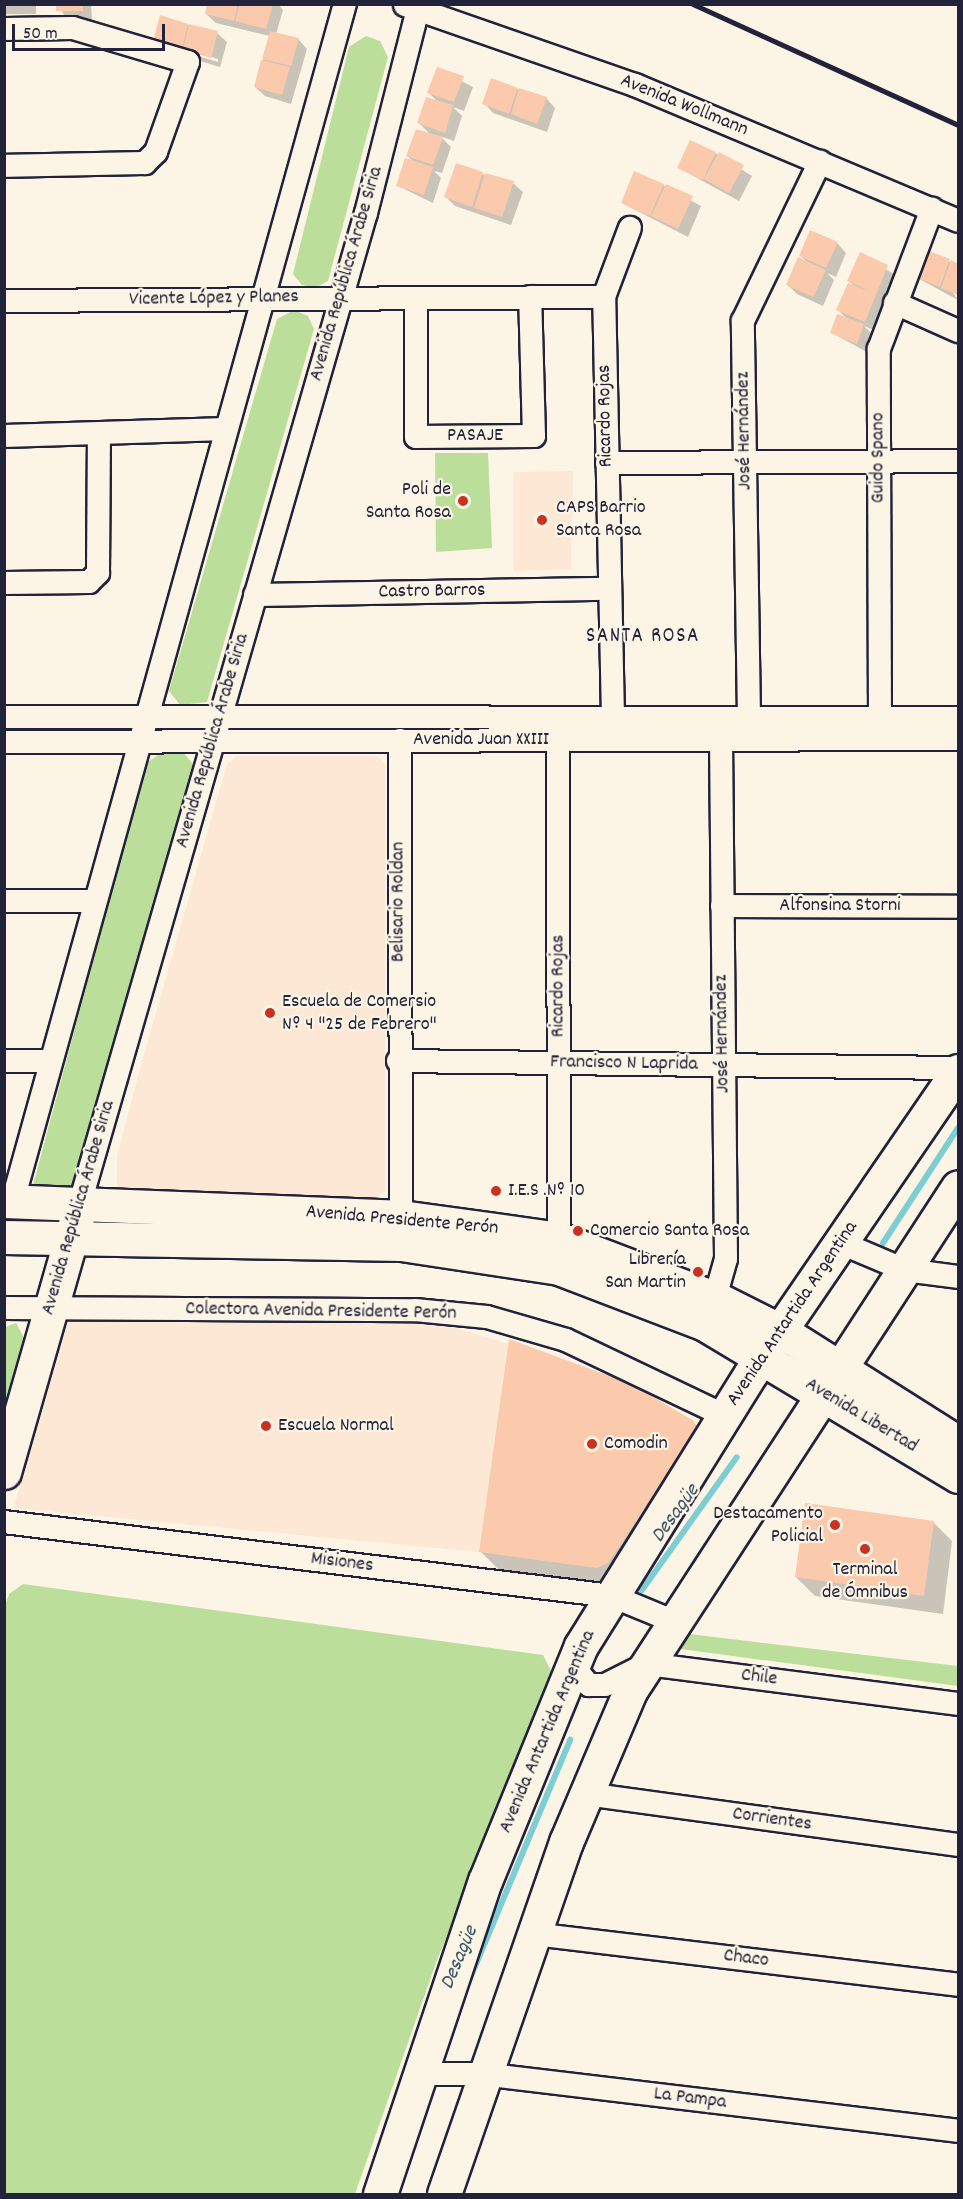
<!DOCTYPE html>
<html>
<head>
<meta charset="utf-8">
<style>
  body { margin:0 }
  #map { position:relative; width:963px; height:2199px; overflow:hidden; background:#fcf5e5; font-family:Dekko,sans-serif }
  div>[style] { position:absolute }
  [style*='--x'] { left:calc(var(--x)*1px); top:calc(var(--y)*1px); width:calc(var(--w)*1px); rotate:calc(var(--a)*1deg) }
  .built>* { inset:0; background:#fce8d4 }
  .green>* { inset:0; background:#bbdf9a }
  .shadow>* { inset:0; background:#0003 }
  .stream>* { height:6px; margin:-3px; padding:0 3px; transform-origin:3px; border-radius:3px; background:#7ccdd4 }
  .building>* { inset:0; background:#fbc9ab }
  .roads { filter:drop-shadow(2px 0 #22223b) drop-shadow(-2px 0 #22223b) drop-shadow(0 2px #22223b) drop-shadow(0 -2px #22223b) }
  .street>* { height:22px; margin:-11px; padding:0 11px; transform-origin:11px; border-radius:11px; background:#fcf5e5 }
  .secondary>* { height:33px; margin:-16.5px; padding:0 16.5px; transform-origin:16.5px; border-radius:16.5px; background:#fcf5e5 }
  .rail>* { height:4.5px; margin:-2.25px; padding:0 2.25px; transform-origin:2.25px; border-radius:2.25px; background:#22223b }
  .dots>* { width:16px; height:16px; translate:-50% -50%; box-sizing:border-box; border:3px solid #fcf5e5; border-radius:50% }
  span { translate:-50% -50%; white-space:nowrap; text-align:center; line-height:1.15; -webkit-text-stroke:4.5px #fcf5e5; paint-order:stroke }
  .street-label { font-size:20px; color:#22223b }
  .poi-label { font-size:20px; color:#22223b }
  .right { translate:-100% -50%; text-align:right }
  .left { translate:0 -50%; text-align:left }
  .neighbourhood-label { font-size:21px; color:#22223b; letter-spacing:1.5px }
  .water-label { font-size:21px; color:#3d5569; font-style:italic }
  .frame { position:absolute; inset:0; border:6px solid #22223b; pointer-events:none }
  .scale { position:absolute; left:12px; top:24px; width:153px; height:27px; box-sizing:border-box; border:3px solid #22223b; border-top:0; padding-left:8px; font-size:18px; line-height:21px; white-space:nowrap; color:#22223b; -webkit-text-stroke:4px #fcf5e5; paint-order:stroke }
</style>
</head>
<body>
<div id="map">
  <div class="built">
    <div style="clip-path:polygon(573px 471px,571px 569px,513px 571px,513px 472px)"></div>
    <div style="clip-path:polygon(237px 756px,377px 756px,385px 763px,385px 1191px,376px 1198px,117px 1198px,117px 1156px,140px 1069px,227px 764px)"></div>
    <div style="clip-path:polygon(75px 1316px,420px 1317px,508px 1344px,479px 1552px,14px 1508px,62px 1320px)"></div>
  </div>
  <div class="green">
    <div style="clip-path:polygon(366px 36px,380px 41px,388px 57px,328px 281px,315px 288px,302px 285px,293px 274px,349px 47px)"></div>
    <div style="clip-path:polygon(294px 310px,308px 316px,314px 329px,207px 702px,180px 705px,169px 691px,277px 319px)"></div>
    <div style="clip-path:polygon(435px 453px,488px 453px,492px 548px,436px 552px)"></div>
    <div style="clip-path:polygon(181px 750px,194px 765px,72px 1193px,32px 1189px,146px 763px,164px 751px)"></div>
    <div style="clip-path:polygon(16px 1323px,28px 1345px,5px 1438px,5px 1327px)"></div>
    <div style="clip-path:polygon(23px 1584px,543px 1655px,554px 1677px,437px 1960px,355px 2194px,5px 2194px,4px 1609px,9px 1594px)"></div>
    <div style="clip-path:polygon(681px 1633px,958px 1666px,958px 1686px,673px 1648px)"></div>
  </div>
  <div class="shadow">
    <div style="clip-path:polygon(4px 4px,36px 4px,36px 14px,4px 14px)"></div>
    <div style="clip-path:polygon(58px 4px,91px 4px,92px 20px,67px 20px)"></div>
    <div style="clip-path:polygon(209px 4px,278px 4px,283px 10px,276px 34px,298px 39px,307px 49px,291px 104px,265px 96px,255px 87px,270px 36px,216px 23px,206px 14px)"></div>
    <div style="clip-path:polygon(evenodd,161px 17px,217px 33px,227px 42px,220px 67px,164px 50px,155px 40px,161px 17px,164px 42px,218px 59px,218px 62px,164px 46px,164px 42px)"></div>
    <div style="clip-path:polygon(438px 69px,473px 87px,464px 111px,453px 107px,462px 116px,454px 141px,440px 136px,451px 147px,442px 173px,434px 171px,441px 178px,433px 203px,398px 186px,414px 162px,407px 156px,431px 135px,419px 123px,438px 102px,429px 93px)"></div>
    <div style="clip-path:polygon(517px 89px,546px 98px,555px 108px,547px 132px,493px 113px,484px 103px)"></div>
    <div style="clip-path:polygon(715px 153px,752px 176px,739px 201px,679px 168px)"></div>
    <div style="clip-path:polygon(482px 174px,513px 183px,523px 192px,511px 225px,455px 206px,446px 197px)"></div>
    <div style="clip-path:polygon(663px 185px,701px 206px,688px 237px,622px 203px)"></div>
    <div style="clip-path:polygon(837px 243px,846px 253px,836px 277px,827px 273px,834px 280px,823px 306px,797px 294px,788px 285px,808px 263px,801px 256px)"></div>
    <div style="clip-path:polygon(922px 250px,958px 265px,958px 294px,952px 291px,958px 300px,912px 275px)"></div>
    <div style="clip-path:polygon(860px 254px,897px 276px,874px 330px,864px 326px,873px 335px,867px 352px,832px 333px,848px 320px,838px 310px,854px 286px,849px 281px)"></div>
    <div style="clip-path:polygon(693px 1422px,713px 1441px,616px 1587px,500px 1571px,481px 1552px)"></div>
    <div style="clip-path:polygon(933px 1522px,952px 1541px,943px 1614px,815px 1596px,796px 1577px)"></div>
  </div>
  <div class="stream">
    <div style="--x:883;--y:1243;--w:137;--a:-56.9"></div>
    <div style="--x:642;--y:1590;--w:163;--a:-54.5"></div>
    <div style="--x:468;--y:1983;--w:264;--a:-67.2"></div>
  </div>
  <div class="building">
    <div style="clip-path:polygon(56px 4px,83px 4px,83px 11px,56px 11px)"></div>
    <div style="clip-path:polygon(207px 4px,238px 4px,234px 21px,205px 14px)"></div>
    <div style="clip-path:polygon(240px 4px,273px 4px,266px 29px,235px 21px)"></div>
    <div style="clip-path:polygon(160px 15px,188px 24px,182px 50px,153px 41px)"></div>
    <div style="clip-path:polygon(189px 24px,218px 31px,211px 58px,183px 50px)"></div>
    <div style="clip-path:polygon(270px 31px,299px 38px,291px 66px,262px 59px)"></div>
    <div style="clip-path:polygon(261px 60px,290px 67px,282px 95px,254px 87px)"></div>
    <div style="clip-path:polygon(437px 67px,464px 76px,454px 102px,427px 93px)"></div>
    <div style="clip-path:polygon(491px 78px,518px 88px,509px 114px,482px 104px)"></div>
    <div style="clip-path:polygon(519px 88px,547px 97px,537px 124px,511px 114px)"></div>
    <div style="clip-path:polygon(426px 97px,453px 105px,445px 133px,417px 123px)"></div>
    <div style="clip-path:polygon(416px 129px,443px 137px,433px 165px,406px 156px)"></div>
    <div style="clip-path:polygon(690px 140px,716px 152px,703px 180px,677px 168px)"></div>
    <div style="clip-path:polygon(719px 152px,744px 165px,729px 193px,704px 179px)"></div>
    <div style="clip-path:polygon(405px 158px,433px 167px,424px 195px,396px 186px)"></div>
    <div style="clip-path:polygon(456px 163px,483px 172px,472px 207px,444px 197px)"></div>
    <div style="clip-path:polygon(634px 171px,664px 184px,650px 216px,621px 203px)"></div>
    <div style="clip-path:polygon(485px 173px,514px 181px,502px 217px,474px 208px)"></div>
    <div style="clip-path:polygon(666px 184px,693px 196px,678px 229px,651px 216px)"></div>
    <div style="clip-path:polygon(810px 230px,838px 242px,826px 268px,799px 256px)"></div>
    <div style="clip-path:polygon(921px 248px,950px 259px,940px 287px,910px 275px)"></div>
    <div style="clip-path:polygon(860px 252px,888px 265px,865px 322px,836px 310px,848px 283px,872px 292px,847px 281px)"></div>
    <div style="clip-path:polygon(798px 257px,826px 270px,813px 297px,786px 285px)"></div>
    <div style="clip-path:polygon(951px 260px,958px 264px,958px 295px,941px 288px)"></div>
    <div style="clip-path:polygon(837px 314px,864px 324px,857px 344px,830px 333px)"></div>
    <div style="clip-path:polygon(509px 1339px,631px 1384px,694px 1421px,697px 1433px,608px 1563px,597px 1568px,479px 1552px)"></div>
    <div style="clip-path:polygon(805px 1503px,934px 1521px,924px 1596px,795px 1577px)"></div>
  </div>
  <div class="roads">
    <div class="street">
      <div style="--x:405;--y:5;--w:244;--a:19.2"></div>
      <div style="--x:635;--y:85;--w:350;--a:22.8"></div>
      <div style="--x:4;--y:29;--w:69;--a:-0.8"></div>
      <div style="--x:73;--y:28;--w:120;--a:16.5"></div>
      <div style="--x:188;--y:62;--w:96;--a:109.6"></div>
      <div style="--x:156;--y:152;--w:16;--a:135"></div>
      <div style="--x:145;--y:163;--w:141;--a:178.8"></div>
      <div style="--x:416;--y:298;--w:139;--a:90"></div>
      <div style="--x:416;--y:437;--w:118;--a:-0.5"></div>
      <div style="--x:534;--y:436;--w:139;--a:-91.6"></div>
      <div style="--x:4;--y:301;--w:600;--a:-0.38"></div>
      <div style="--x:895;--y:303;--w:69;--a:24"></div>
      <div style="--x:4;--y:436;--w:222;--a:-1.8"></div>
      <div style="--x:607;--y:463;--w:351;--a:-0.3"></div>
      <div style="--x:4;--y:583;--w:85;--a:-0.7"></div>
      <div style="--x:89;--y:582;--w:13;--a:-45"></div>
      <div style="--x:98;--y:573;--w:138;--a:-89.6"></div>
      <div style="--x:255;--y:595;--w:355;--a:-1"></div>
      <div style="--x:4;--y:717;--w:954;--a:0.06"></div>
      <div style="--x:613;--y:718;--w:421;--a:-91.2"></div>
      <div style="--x:604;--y:297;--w:74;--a:-69.4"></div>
      <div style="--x:749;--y:718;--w:397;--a:-90.9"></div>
      <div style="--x:743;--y:321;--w:177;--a:-64.2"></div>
      <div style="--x:880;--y:718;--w:369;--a:-90.2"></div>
      <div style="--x:879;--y:349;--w:150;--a:-69.3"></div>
      <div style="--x:400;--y:740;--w:491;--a:89.9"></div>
      <div style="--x:558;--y:740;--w:512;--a:89.89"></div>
      <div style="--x:4;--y:742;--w:954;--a:-0.18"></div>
      <div style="--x:4;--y:901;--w:91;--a:0"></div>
      <div style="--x:722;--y:906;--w:236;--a:0.2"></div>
      <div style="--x:4;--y:1061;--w:47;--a:0"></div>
      <div style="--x:398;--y:1061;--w:560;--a:0.72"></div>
      <div style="--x:13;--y:1200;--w:1241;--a:-74.49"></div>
      <div style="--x:80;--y:1203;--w:1030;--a:-73.89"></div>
      <div style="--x:366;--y:213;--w:211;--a:-75.7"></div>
      <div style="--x:841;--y:1243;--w:69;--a:22.9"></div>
      <div style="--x:905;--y:1270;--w:53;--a:7.5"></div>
      <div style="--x:4;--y:1308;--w:411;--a:0.3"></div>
      <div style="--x:415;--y:1310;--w:72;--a:5.6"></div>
      <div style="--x:487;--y:1317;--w:82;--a:16.2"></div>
      <div style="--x:566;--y:1340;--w:176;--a:25.5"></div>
      <div style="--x:711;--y:1312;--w:55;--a:-74.2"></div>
      <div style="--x:726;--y:1259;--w:519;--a:-90.55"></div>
      <div style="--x:4;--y:1522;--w:612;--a:6.94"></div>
      <div style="--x:612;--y:1596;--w:68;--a:22.4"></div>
      <div style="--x:573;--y:1666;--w:25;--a:50"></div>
      <div style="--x:589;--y:1685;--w:16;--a:0"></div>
      <div style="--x:605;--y:1685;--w:47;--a:-26.6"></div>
      <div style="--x:647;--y:1664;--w:314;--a:7.3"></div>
      <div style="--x:586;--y:1794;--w:375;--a:7.8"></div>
      <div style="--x:533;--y:1934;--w:428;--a:6.8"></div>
      <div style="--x:420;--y:2074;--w:62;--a:0"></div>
      <div style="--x:482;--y:2074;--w:479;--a:6.8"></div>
    </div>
    <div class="secondary">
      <div style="--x:4;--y:1201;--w:397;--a:2.3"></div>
      <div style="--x:401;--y:1217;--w:160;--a:7.9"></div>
      <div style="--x:559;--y:1239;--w:171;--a:20.9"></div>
      <div style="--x:719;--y:1300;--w:69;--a:26.6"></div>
      <div style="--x:781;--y:1331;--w:209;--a:32.3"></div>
      <div style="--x:4;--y:1237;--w:397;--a:1"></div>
      <div style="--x:401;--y:1244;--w:160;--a:8.6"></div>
      <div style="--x:559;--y:1268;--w:156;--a:21"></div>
      <div style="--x:705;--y:1324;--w:295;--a:31"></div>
      <div style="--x:4;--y:1472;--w:265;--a:-74"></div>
      <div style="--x:380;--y:2194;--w:330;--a:-71.5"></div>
      <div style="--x:485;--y:1881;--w:254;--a:-67.8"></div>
      <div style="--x:581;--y:1646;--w:322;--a:-58.1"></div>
      <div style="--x:751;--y:1373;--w:366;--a:-55.6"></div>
      <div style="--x:444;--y:2194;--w:373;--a:-70.9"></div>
      <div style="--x:566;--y:1842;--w:164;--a:-67"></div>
      <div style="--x:630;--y:1691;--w:601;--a:-56.94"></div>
    </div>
  </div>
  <div class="rail">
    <div style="--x:693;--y:4;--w:291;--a:24.5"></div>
  </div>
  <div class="dots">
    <div style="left:463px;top:501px;background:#c8321e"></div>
    <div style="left:542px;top:520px;background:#c8321e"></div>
    <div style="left:270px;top:1013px;background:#c8321e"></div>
    <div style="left:496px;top:1191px;background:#c8321e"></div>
    <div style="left:578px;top:1231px;background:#c8321e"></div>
    <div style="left:698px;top:1272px;background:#c8321e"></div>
    <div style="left:266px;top:1426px;background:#c8321e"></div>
    <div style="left:592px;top:1444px;background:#c8321e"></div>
    <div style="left:835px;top:1525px;background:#c8321e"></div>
    <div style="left:865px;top:1549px;background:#c8321e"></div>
  </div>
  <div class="street-label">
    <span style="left:684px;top:106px;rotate:22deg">Avenida Wollmann</span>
    <span style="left:347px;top:274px;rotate:-74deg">Avenida República Árabe Siria</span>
    <span style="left:214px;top:299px;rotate:-1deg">Vicente López y Planes</span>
    <span style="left:606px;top:416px;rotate:-91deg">Ricardo Rojas</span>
    <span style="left:745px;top:431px;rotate:-91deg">José Hernández</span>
    <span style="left:475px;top:436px">PASAJE</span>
    <span style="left:879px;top:458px;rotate:-90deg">Guido Spano</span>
    <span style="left:432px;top:592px;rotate:-1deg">Castro Barros</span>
    <span style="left:481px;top:740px">Avenida Juan XXIII</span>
    <span style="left:213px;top:741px;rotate:-74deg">Avenida República Árabe Siria</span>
    <span style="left:399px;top:902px;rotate:-90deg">Belisario Roldan</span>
    <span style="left:840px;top:906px">Alfonsina Storni</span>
    <span style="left:559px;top:986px;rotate:-90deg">Ricardo Rojas</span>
    <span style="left:723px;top:1034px;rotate:-91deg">José Hernández</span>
    <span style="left:624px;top:1064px;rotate:1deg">Francisco N Laprida</span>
    <span style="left:79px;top:1208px;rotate:-74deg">Avenida República Árabe Siria</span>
    <span style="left:402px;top:1221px;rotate:5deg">Avenida Presidente Perón</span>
    <span style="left:321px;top:1312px;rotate:1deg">Colectora Avenida Presidente Perón</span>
    <span style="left:793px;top:1314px;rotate:-56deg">Avenida Antartida Argentina</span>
    <span style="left:861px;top:1416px;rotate:31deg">Avenida Libertad</span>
    <span style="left:342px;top:1563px;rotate:7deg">Misiones</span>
    <span style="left:759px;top:1678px;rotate:7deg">Chile</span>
    <span style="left:548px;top:1732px;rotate:-67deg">Avenida Antartida Argentina</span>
    <span style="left:772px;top:1820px;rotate:8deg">Corrientes</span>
    <span style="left:746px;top:1959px;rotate:7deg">Chaco</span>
    <span style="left:690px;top:2099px;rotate:7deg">La Pampa</span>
  </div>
  <div class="poi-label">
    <span class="right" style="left:451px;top:502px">Poli de<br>Santa Rosa</span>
    <span class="left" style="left:556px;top:520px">CAPS Barrio<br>Santa Rosa</span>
    <span class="left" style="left:282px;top:1014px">Escuela de Comersio<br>Nº 4 "25 de Febrero"</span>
    <span class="left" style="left:508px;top:1191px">I.E.S .Nº 10</span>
    <span class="left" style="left:590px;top:1231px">Comercio Santa Rosa</span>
    <span class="right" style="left:686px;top:1272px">Librería<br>San Martin</span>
    <span class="left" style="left:278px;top:1426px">Escuela Normal</span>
    <span class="left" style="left:604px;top:1444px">Comodin</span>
    <span class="right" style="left:823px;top:1526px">Destacamento<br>Policial</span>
    <span style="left:865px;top:1582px">Terminal<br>de Ómnibus</span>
  </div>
  <div class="neighbourhood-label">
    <span style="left:643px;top:637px">SANTA ROSA</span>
  </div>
  <div class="water-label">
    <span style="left:676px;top:1514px;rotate:-54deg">Desagüe</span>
    <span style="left:460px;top:1958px;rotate:-67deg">Desagüe</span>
  </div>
  <div class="frame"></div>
  <div class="scale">50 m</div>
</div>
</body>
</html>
